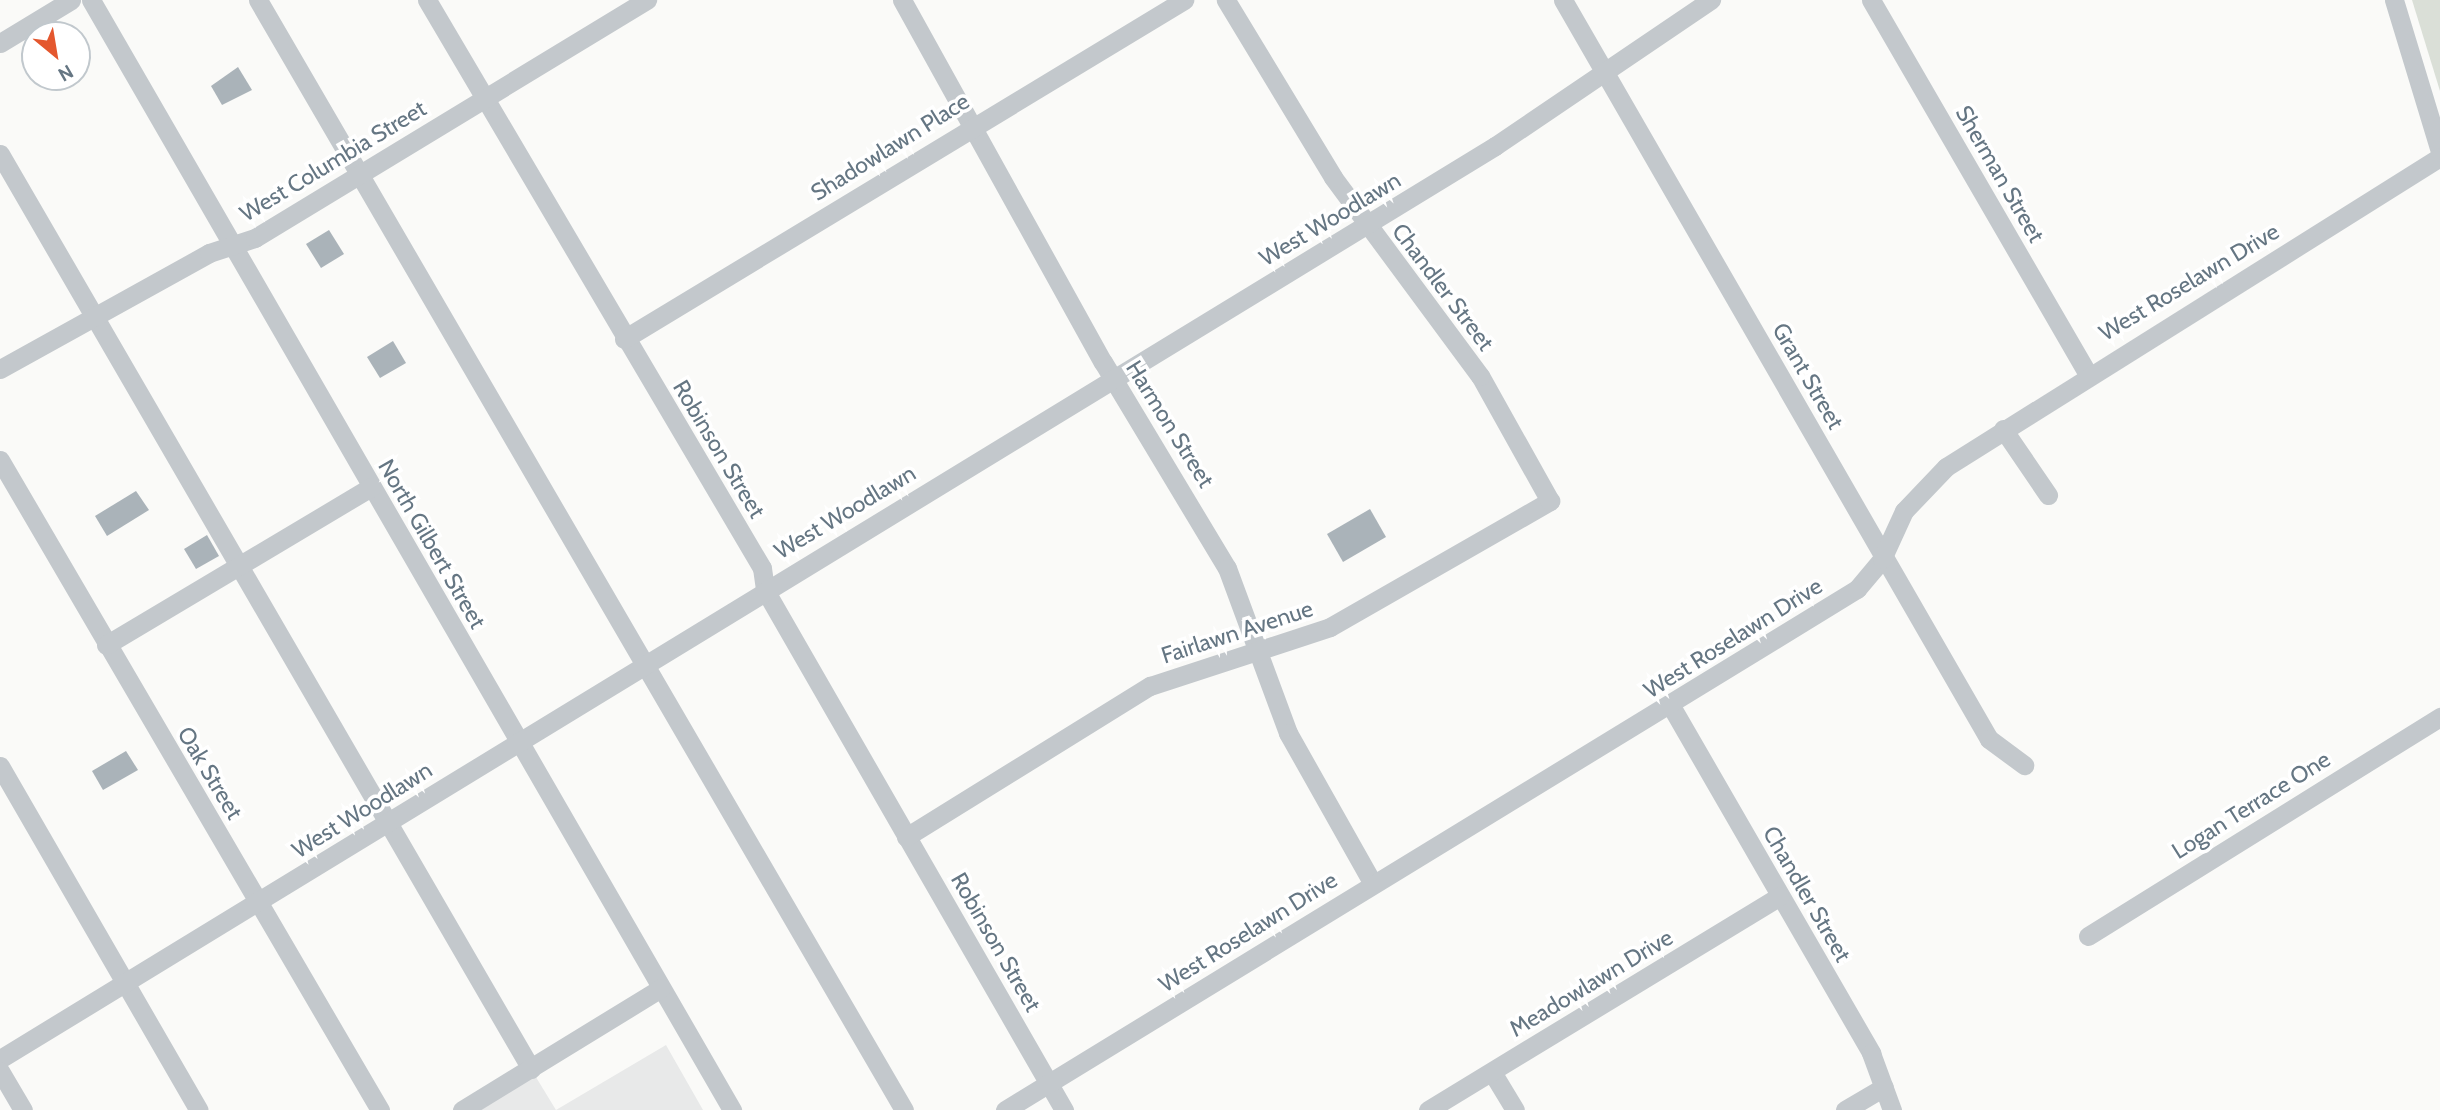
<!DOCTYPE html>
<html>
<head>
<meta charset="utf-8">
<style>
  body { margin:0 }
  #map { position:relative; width:2440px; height:1110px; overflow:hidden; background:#fafaf8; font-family:Cabin,sans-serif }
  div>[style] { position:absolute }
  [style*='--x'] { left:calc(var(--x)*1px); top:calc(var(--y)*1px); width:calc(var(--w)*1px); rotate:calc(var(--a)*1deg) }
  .built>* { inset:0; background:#e8e9e9 }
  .green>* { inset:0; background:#dadfd7 }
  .building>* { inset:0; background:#aab3b9 }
  .minor>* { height:19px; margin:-9.5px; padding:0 9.5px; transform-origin:9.5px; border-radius:9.5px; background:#c3c8cc }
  span { translate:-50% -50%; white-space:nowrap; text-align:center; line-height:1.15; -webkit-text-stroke:7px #fff; paint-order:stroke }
  .street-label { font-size:23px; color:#657683 }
  .north { position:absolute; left:21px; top:21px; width:70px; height:70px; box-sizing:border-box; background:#fff; border:2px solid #c1c8cd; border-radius:50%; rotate:150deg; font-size:19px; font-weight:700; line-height:28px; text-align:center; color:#657683 }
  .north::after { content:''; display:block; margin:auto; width:24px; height:32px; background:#e4572e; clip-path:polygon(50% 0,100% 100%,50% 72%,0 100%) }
</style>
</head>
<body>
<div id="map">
  <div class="built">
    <div style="clip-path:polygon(666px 1045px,703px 1110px,462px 1110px,531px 1069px,556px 1110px)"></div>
  </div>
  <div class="green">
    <div style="clip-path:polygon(2412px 0,2440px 0,2440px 91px)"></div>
  </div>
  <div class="building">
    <div style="clip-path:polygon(238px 67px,252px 90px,222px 105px,211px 86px)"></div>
    <div style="clip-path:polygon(329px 230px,344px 254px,321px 268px,306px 244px)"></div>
    <div style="clip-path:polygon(393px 341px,406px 363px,380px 378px,367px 357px)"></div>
    <div style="clip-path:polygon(136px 491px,149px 510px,107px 536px,95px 516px)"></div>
    <div style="clip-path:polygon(1370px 509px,1386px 537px,1343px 562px,1327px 534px)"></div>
    <div style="clip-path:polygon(207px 535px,219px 556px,196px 569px,184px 549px)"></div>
    <div style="clip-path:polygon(126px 751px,138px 770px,103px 790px,92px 771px)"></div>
  </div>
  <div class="minor">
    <div style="--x:91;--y:0;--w:1282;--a:59.99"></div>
    <div style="--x:258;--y:0;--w:1284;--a:59.8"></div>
    <div style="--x:427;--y:0;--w:659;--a:59.47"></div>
    <div style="--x:762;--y:568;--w:22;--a:82"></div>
    <div style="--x:765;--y:590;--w:600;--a:60.1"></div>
    <div style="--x:902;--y:0;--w:414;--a:61"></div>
    <div style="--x:1103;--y:362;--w:240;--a:59"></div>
    <div style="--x:1227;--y:568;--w:176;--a:69.7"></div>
    <div style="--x:1288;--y:733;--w:173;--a:60.6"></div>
    <div style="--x:1563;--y:0;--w:853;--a:60.04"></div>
    <div style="--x:1989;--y:739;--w:44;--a:36.6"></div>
    <div style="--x:1871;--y:0;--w:431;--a:59.9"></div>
    <div style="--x:2394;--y:0;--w:158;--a:73.1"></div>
    <div style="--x:0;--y:43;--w:83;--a:-31.2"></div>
    <div style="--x:0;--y:154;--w:1058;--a:59.87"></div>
    <div style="--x:624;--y:339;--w:655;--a:-31.19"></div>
    <div style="--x:0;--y:369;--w:239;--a:-29"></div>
    <div style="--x:209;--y:253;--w:48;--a:-18.1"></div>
    <div style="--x:255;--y:238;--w:459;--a:-31.3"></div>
    <div style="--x:2003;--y:429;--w:80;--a:55.7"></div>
    <div style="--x:0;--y:460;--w:753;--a:59.69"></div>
    <div style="--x:106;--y:645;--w:309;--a:-30.8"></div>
    <div style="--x:1671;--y:706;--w:401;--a:60"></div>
    <div style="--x:1871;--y:1053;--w:61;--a:69.8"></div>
    <div style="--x:0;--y:766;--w:397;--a:60"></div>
    <div style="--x:906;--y:837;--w:287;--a:-31.8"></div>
    <div style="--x:1150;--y:686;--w:189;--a:-18.1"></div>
    <div style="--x:1330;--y:627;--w:254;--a:-29.8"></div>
    <div style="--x:1550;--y:501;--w:143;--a:-119.2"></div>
    <div style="--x:1480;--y:376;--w:247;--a:-126.5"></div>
    <div style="--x:1333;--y:177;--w:207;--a:-121.2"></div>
    <div style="--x:2088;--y:936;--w:415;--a:-31.9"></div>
    <div style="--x:0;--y:1059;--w:1752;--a:-31.41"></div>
    <div style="--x:1495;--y:146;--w:261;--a:-34.1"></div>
    <div style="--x:0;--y:1071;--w:45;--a:59.5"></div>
    <div style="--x:1492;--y:1072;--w:44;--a:58.8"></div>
    <div style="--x:462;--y:1110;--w:233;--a:-31.5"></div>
    <div style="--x:1005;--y:1110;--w:999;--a:-31.45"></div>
    <div style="--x:1857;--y:589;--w:39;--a:-50"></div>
    <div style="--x:1882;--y:559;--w:53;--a:-65.4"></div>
    <div style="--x:1904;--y:511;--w:61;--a:-46.3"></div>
    <div style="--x:1946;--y:467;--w:583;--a:-32.11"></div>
    <div style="--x:1428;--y:1110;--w:411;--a:-31.3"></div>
    <div style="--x:1845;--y:1110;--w:45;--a:-30.5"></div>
  </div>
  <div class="street-label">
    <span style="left:890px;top:147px;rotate:-32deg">Shadowlawn Place</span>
    <span style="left:333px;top:161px;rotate:-31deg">West Columbia Street</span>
    <span style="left:2000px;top:174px;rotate:60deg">Sherman Street</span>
    <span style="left:1330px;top:219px;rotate:-31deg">West Woodlawn</span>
    <span style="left:2189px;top:282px;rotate:-31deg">West Roselawn Drive</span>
    <span style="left:1443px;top:287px;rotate:53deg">Chandler Street</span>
    <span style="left:1808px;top:376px;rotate:60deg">Grant Street</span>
    <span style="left:1170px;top:424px;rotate:58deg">Harmon Street</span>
    <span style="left:719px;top:449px;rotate:59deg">Robinson Street</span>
    <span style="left:845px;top:512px;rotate:-31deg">West Woodlawn</span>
    <span style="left:432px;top:544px;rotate:60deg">North Gilbert Street</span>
    <span style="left:1237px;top:632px;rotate:-18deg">Fairlawn Avenue</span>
    <span style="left:1733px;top:638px;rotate:-32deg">West Roselawn Drive</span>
    <span style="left:210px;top:773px;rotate:59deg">Oak Street</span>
    <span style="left:2251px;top:805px;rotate:-32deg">Logan Terrace One</span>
    <span style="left:362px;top:810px;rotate:-32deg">West Woodlawn</span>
    <span style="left:1807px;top:894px;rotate:60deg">Chandler Street</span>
    <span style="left:1248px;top:932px;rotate:-32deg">West Roselawn Drive</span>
    <span style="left:996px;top:942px;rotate:60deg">Robinson Street</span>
    <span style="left:1591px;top:983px;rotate:-31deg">Meadowlawn Drive</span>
  </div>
  <div class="north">N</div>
</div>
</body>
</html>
